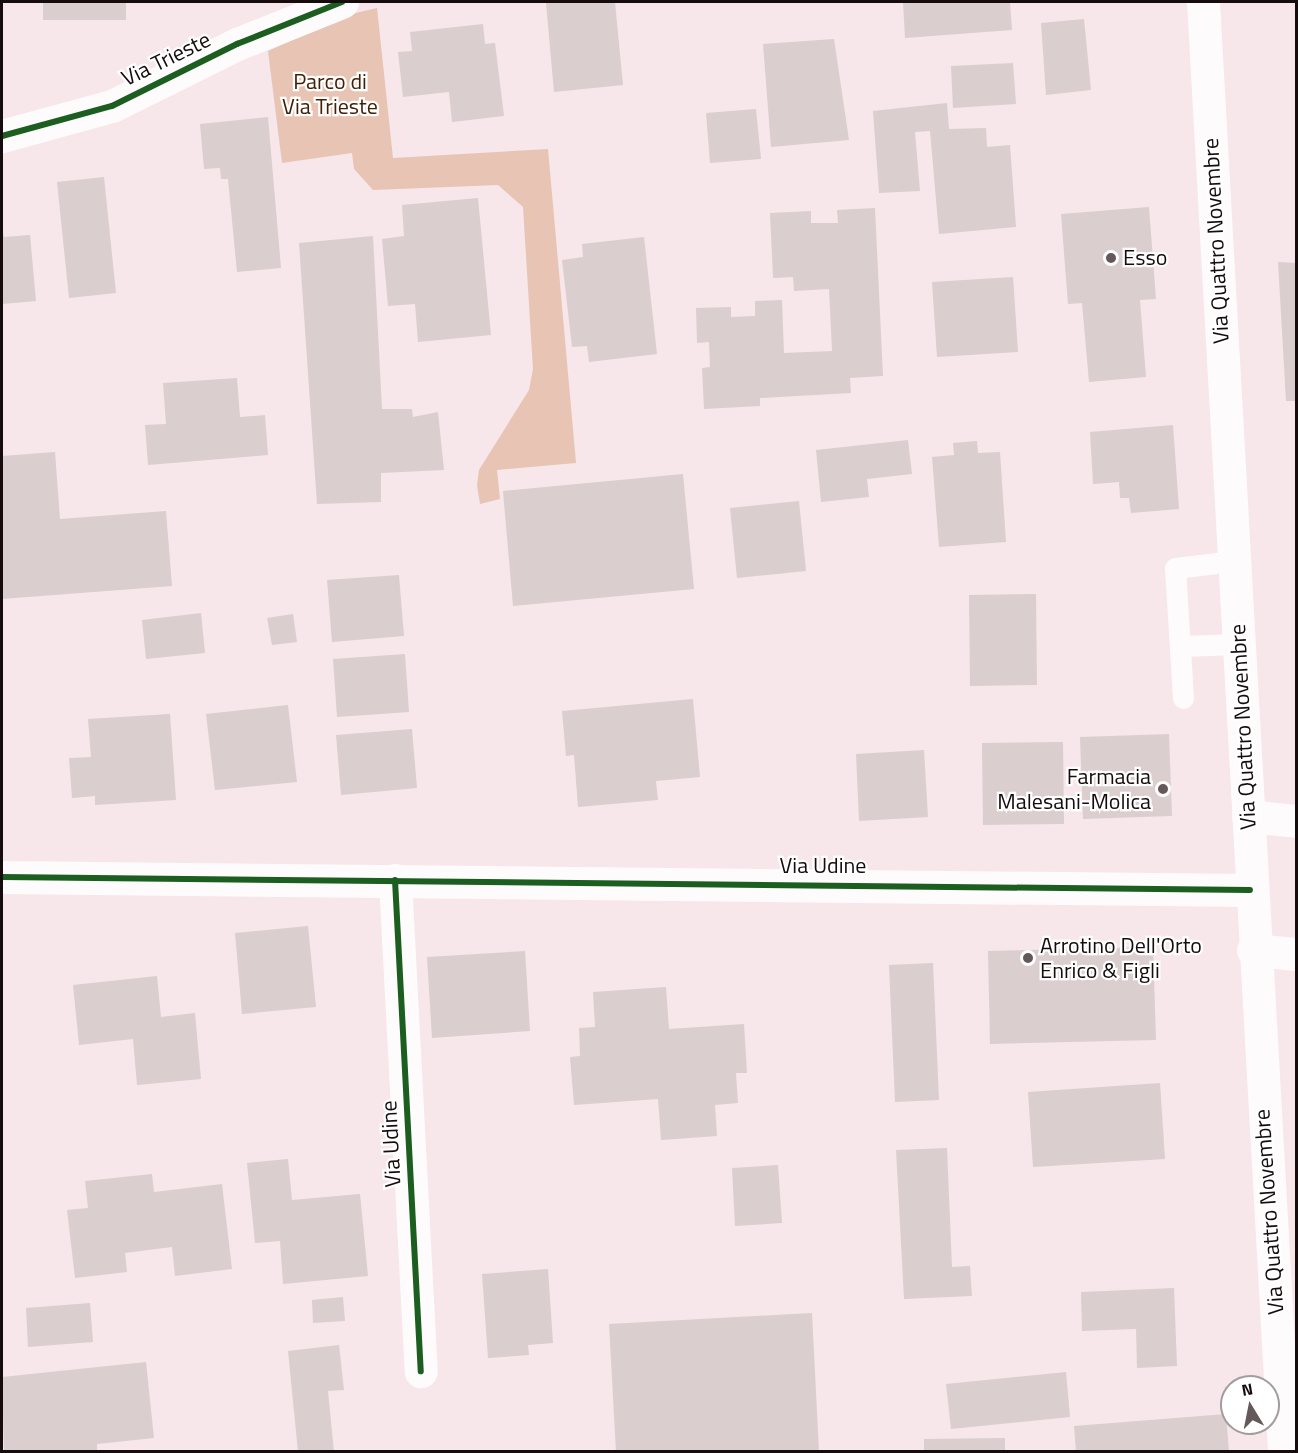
<!DOCTYPE html>
<html>
<head>
<meta charset="utf-8">
<style>
  body { margin:0 }
  #map { position:relative; width:1298px; height:1453px; overflow:hidden; background:#f7e6ea; font-family:"Titillium Web",sans-serif }
  div>[style] { position:absolute }
  [style*='--x'] { left:calc(var(--x)*1px); top:calc(var(--y)*1px); width:calc(var(--w)*1px); rotate:calc(var(--a)*1deg) }
  .green>* { inset:0; background:#e8c4b4 }
  .building>* { inset:0; background:#dbcecf }
  .service>* { height:21px; margin:-10.5px; padding:0 10.5px; transform-origin:10.5px; border-radius:10.5px; background:#fefbfc }
  .minor>* { height:33px; margin:-16.5px; padding:0 16.5px; transform-origin:16.5px; border-radius:16.5px; background:#fefbfc }
  .secondary>* { height:33px; margin:-16.5px; padding:0 16.5px; transform-origin:16.5px; border-radius:16.5px; background:#fefbfc }
  .cycleway>* { height:6px; margin:-3px; padding:0 3px; transform-origin:3px; border-radius:3px; background:#1b5e20 }
  .dots>* { width:16px; height:16px; translate:-50% -50%; box-sizing:border-box; border:3px solid #fff; border-radius:50% }
  span { translate:-50% -50%; white-space:nowrap; text-align:center; line-height:1.15; -webkit-text-stroke:4.5px #fff; paint-order:stroke }
  .street-label { font-size:22px; color:#160c0e }
  .park-label { font-size:22px; color:#412006 }
  .poi-label { font-size:22px; color:#160c0e }
  .left { translate:0 -50%; text-align:left }
  .right { translate:-100% -50%; text-align:right }
  .frame { position:absolute; inset:0; border:3px solid #160c0e; pointer-events:none }
  .north { position:absolute; left:1220px; top:1375px; width:60px; height:60px; box-sizing:border-box; background:#fff; border:2px solid #a29e9f; border-radius:50%; rotate:350deg; font-size:16px; font-weight:700; line-height:24px; text-align:center; color:#160c0e }
  .north::after { content:''; display:block; margin:auto; width:21px; height:27px; background:#65585b; clip-path:polygon(50% 0,100% 100%,50% 72%,0 100%) }
</style>
</head>
<body>
<div id="map">
  <div class="green">
    <div style="clip-path:polygon(377px 8px,393px 158px,548px 149px,576px 463px,497px 470px,500px 499px,480px 504px,477px 485px,479px 470px,529px 390px,533px 369px,523px 207px,498px 185px,373px 190px,354px 169px,352px 153px,282px 163px,268px 51px,347px 15px)"></div>
  </div>
  <div class="building">
    <div style="clip-path:polygon(43px 2px,126px 2px,126px 20px,43px 20px)"></div>
    <div style="clip-path:polygon(615px 2px,623px 85px,554px 92px,546px 3px)"></div>
    <div style="clip-path:polygon(903px 2px,1010px 2px,1012px 30px,905px 38px)"></div>
    <div style="clip-path:polygon(1084px 19px,1091px 90px,1046px 95px,1041px 23px)"></div>
    <div style="clip-path:polygon(483px 24px,485px 44px,495px 43px,504px 116px,452px 122px,449px 92px,403px 97px,398px 52px,412px 51px,410px 32px)"></div>
    <div style="clip-path:polygon(834px 39px,849px 140px,771px 147px,763px 44px)"></div>
    <div style="clip-path:polygon(1013px 63px,1016px 104px,953px 108px,951px 66px)"></div>
    <div style="clip-path:polygon(947px 103px,949px 129px,986px 128px,987px 147px,1010px 145px,1016px 227px,939px 234px,930px 131px,915px 132px,920px 191px,879px 193px,873px 111px)"></div>
    <div style="clip-path:polygon(756px 109px,761px 159px,710px 163px,706px 113px)"></div>
    <div style="clip-path:polygon(268px 117px,281px 268px,237px 272px,228px 179px,221px 179px,220px 168px,204px 169px,200px 124px)"></div>
    <div style="clip-path:polygon(104px 177px,116px 293px,69px 298px,57px 182px)"></div>
    <div style="clip-path:polygon(478px 198px,491px 335px,418px 342px,415px 304px,388px 306px,382px 239px,404px 236px,402px 205px)"></div>
    <div style="clip-path:polygon(1149px 207px,1156px 299px,1140px 300px,1146px 377px,1089px 382px,1082px 303px,1068px 304px,1061px 214px)"></div>
    <div style="clip-path:polygon(875px 208px,883px 376px,850px 378px,851px 393px,760px 398px,760px 406px,704px 409px,702px 368px,710px 367px,709px 342px,697px 343px,696px 308px,731px 307px,731px 317px,755px 316px,755px 301px,782px 300px,784px 353px,832px 351px,829px 289px,794px 291px,793px 277px,773px 278px,770px 213px,811px 211px,811px 223px,838px 223px,837px 210px)"></div>
    <div style="clip-path:polygon(2px 228px,4px 237px,30px 235px,36px 301px,2px 304px)"></div>
    <div style="clip-path:polygon(373px 236px,382px 409px,412px 409px,413px 417px,438px 412px,444px 470px,381px 473px,381px 502px,317px 504px,299px 243px)"></div>
    <div style="clip-path:polygon(644px 237px,657px 354px,589px 362px,587px 346px,572px 347px,562px 260px,583px 257px,582px 244px)"></div>
    <div style="clip-path:polygon(1278px 262px,1296px 263px,1296px 401px,1286px 401px)"></div>
    <div style="clip-path:polygon(1013px 277px,1018px 352px,937px 357px,932px 282px)"></div>
    <div style="clip-path:polygon(237px 378px,240px 417px,265px 415px,268px 455px,148px 465px,145px 425px,166px 424px,163px 383px)"></div>
    <div style="clip-path:polygon(1173px 425px,1179px 509px,1131px 513px,1129px 498px,1120px 498px,1119px 482px,1093px 484px,1090px 432px)"></div>
    <div style="clip-path:polygon(908px 440px,912px 474px,867px 479px,869px 497px,821px 502px,816px 450px)"></div>
    <div style="clip-path:polygon(977px 441px,978px 453px,1000px 452px,1006px 542px,939px 547px,932px 457px,954px 455px,953px 443px)"></div>
    <div style="clip-path:polygon(55px 452px,60px 519px,166px 511px,172px 586px,2px 599px,2px 456px)"></div>
    <div style="clip-path:polygon(683px 474px,694px 589px,513px 606px,503px 491px)"></div>
    <div style="clip-path:polygon(799px 501px,806px 571px,737px 578px,730px 508px)"></div>
    <div style="clip-path:polygon(399px 575px,404px 636px,332px 642px,327px 580px)"></div>
    <div style="clip-path:polygon(1036px 594px,1037px 685px,970px 686px,969px 595px)"></div>
    <div style="clip-path:polygon(201px 613px,205px 653px,146px 659px,142px 620px)"></div>
    <div style="clip-path:polygon(293px 614px,297px 642px,272px 645px,267px 618px)"></div>
    <div style="clip-path:polygon(405px 654px,409px 712px,337px 717px,333px 659px)"></div>
    <div style="clip-path:polygon(693px 699px,700px 777px,656px 781px,658px 800px,578px 807px,574px 755px,566px 756px,562px 711px)"></div>
    <div style="clip-path:polygon(288px 705px,297px 782px,215px 790px,206px 714px)"></div>
    <div style="clip-path:polygon(170px 714px,176px 800px,95px 805px,95px 796px,72px 798px,69px 758px,91px 757px,88px 719px)"></div>
    <div style="clip-path:polygon(412px 729px,417px 788px,341px 795px,336px 735px)"></div>
    <div style="clip-path:polygon(1169px 734px,1172px 816px,1083px 819px,1080px 737px)"></div>
    <div style="clip-path:polygon(1063px 742px,1064px 824px,983px 825px,982px 743px)"></div>
    <div style="clip-path:polygon(924px 750px,928px 817px,859px 821px,856px 754px)"></div>
    <div style="clip-path:polygon(308px 926px,316px 1007px,242px 1014px,235px 933px)"></div>
    <div style="clip-path:polygon(1153px 947px,1156px 1040px,990px 1044px,988px 951px)"></div>
    <div style="clip-path:polygon(525px 951px,530px 1031px,432px 1038px,427px 957px)"></div>
    <div style="clip-path:polygon(933px 963px,939px 1100px,895px 1102px,889px 965px)"></div>
    <div style="clip-path:polygon(157px 976px,161px 1017px,195px 1013px,201px 1079px,137px 1085px,133px 1039px,79px 1045px,73px 985px)"></div>
    <div style="clip-path:polygon(666px 987px,669px 1029px,744px 1024px,747px 1073px,736px 1073px,738px 1103px,715px 1105px,717px 1136px,661px 1140px,658px 1099px,574px 1105px,570px 1057px,580px 1056px,579px 1028px,595px 1027px,593px 992px)"></div>
    <div style="clip-path:polygon(1160px 1083px,1165px 1159px,1033px 1167px,1028px 1092px)"></div>
    <div style="clip-path:polygon(947px 1148px,952px 1267px,970px 1266px,972px 1296px,904px 1299px,896px 1150px)"></div>
    <div style="clip-path:polygon(288px 1159px,292px 1200px,360px 1194px,368px 1276px,283px 1284px,280px 1241px,255px 1243px,247px 1163px)"></div>
    <div style="clip-path:polygon(778px 1165px,782px 1223px,735px 1226px,732px 1168px)"></div>
    <div style="clip-path:polygon(152px 1174px,154px 1192px,222px 1184px,232px 1269px,175px 1276px,172px 1247px,125px 1253px,127px 1272px,75px 1278px,67px 1210px,88px 1208px,85px 1181px)"></div>
    <div style="clip-path:polygon(548px 1269px,553px 1343px,528px 1345px,529px 1355px,488px 1358px,482px 1274px)"></div>
    <div style="clip-path:polygon(1174px 1288px,1177px 1366px,1137px 1368px,1136px 1329px,1082px 1331px,1081px 1292px)"></div>
    <div style="clip-path:polygon(343px 1297px,345px 1321px,313px 1323px,312px 1300px)"></div>
    <div style="clip-path:polygon(90px 1303px,93px 1342px,28px 1347px,26px 1308px)"></div>
    <div style="clip-path:polygon(812px 1313px,819px 1452px,616px 1452px,609px 1324px)"></div>
    <div style="clip-path:polygon(339px 1345px,344px 1390px,328px 1391px,334px 1452px,298px 1452px,288px 1351px)"></div>
    <div style="clip-path:polygon(146px 1362px,154px 1438px,97px 1444px,97px 1452px,4px 1452px,2px 1377px)"></div>
    <div style="clip-path:polygon(1066px 1372px,1070px 1417px,951px 1429px,946px 1384px)"></div>
    <div style="clip-path:polygon(1226px 1414px,1229px 1452px,1076px 1452px,1074px 1426px)"></div>
    <div style="clip-path:polygon(1005px 1438px,1005px 1452px,924px 1452px,924px 1439px)"></div>
  </div>
  <div class="service">
    <div style="--x:1180;--y:646;--w:58;--a:-2"></div>
    <div style="--x:1183;--y:698;--w:130;--a:-93.5"></div>
    <div style="--x:1175;--y:568;--w:59;--a:-6.8"></div>
  </div>
  <div class="minor">
    <div style="--x:2;--y:136;--w:114;--a:-15.3"></div>
    <div style="--x:112;--y:106;--w:140;--a:-26.4"></div>
    <div style="--x:237;--y:44;--w:113;--a:-21.8"></div>
    <div style="--x:1248;--y:816;--w:48;--a:5.9"></div>
    <div style="--x:2;--y:877;--w:1248;--a:0.6"></div>
    <div style="--x:395;--y:880;--w:492;--a:87"></div>
    <div style="--x:1253;--y:950;--w:43;--a:5.3"></div>
  </div>
  <div class="secondary">
    <div style="--x:1203;--y:2;--w:1452;--a:86.8"></div>
  </div>
  <div class="cycleway">
    <div style="--x:2;--y:136;--w:114;--a:-15.3"></div>
    <div style="--x:112;--y:106;--w:140;--a:-26.4"></div>
    <div style="--x:237;--y:44;--w:113;--a:-21.8"></div>
    <div style="--x:2;--y:877;--w:1248;--a:0.6"></div>
    <div style="--x:395;--y:880;--w:492;--a:87"></div>
  </div>
  <div class="dots">
    <div style="left:1111px;top:258px;background:#65585b"></div>
    <div style="left:1163px;top:789px;background:#65585b"></div>
    <div style="left:1028px;top:958px;background:#65585b"></div>
  </div>
  <div class="street-label">
    <span style="left:166px;top:59px;rotate:-26deg">Via Trieste</span>
    <span style="left:1216px;top:241px;rotate:-93deg">Via Quattro Novembre</span>
    <span style="left:1243px;top:727px;rotate:-93deg">Via Quattro Novembre</span>
    <span style="left:823px;top:866px">Via Udine</span>
    <span style="left:391px;top:1144px;rotate:-93deg">Via Udine</span>
    <span style="left:1269px;top:1212px;rotate:-94deg">Via Quattro Novembre</span>
  </div>
  <div class="park-label">
    <span style="left:330px;top:94px">Parco di<br>Via Trieste</span>
  </div>
  <div class="poi-label">
    <span class="left" style="left:1123px;top:258px">Esso</span>
    <span class="right" style="left:1151px;top:789px">Farmacia<br>Malesani-Molica</span>
    <span class="left" style="left:1040px;top:958px">Arrotino Dell'Orto<br>Enrico &amp; Figli</span>
  </div>
  <div class="frame"></div>
  <div class="north">N</div>
</div>
</body>
</html>
